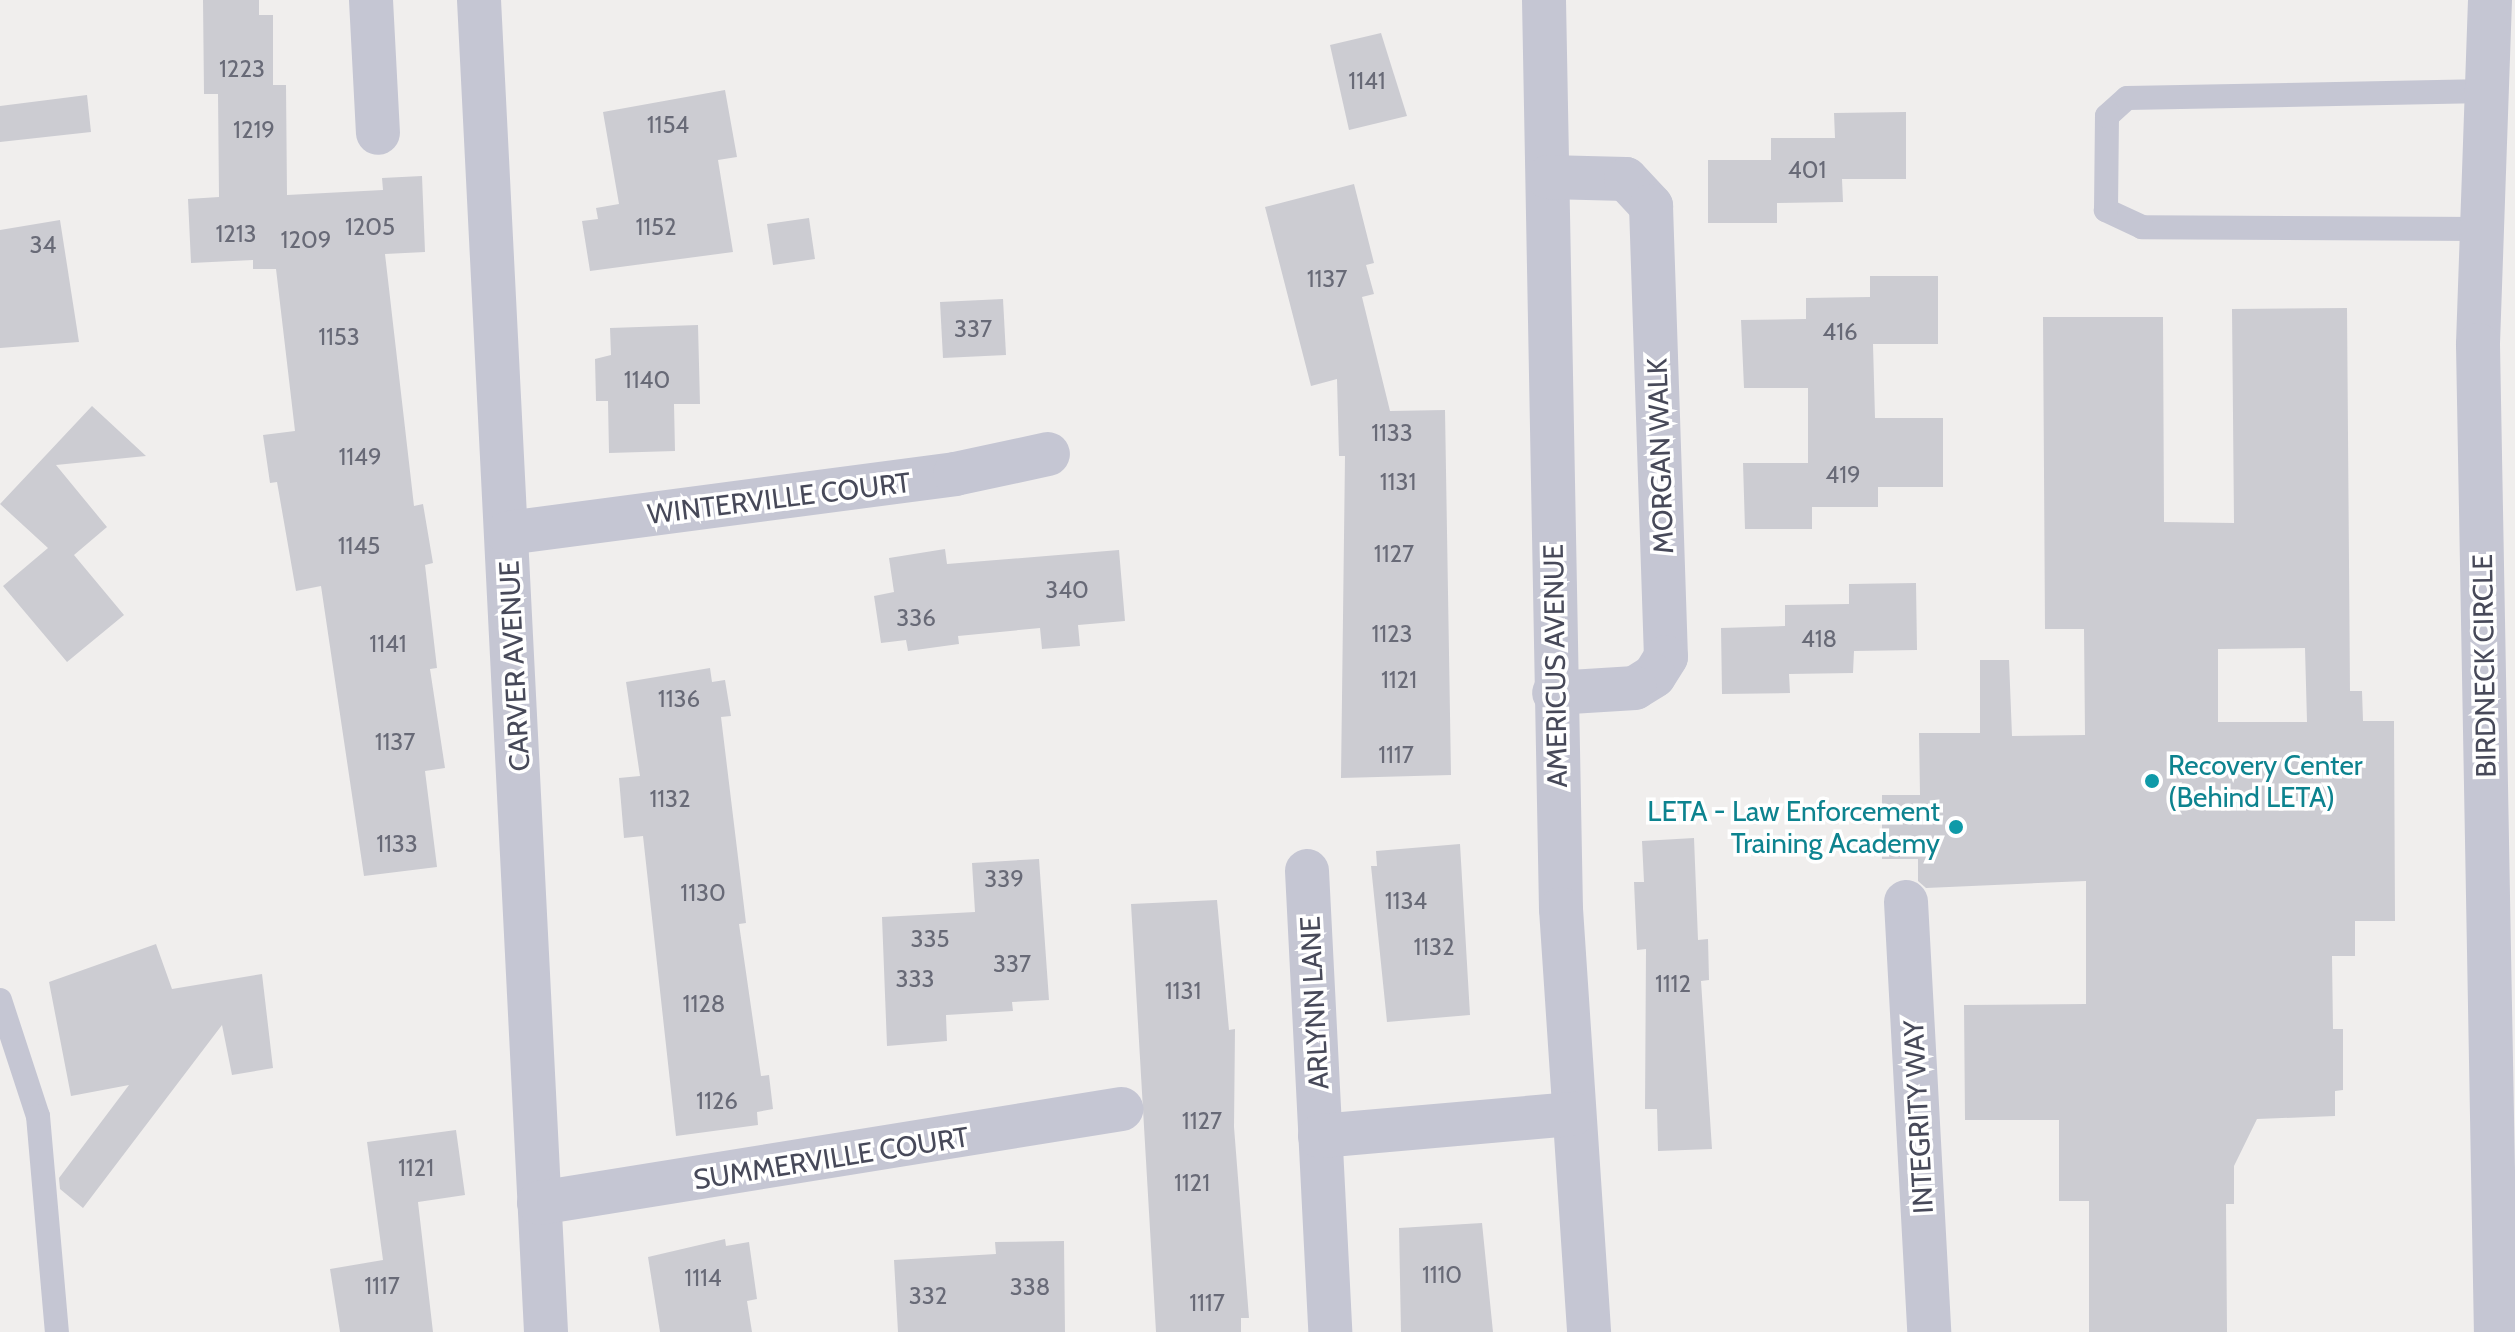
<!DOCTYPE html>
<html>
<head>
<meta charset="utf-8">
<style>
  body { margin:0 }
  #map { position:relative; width:2515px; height:1332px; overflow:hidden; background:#f0eeed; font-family:Cabin,sans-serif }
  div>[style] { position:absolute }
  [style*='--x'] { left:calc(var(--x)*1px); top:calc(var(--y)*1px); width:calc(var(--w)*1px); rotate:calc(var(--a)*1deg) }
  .building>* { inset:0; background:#ccccd2 }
  .service>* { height:24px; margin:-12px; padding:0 12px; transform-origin:12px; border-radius:12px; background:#c5c6d3 }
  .minor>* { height:44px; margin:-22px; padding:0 22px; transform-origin:22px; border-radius:22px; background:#c5c6d3 }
  .dots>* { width:22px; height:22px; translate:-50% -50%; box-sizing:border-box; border:4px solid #fff; border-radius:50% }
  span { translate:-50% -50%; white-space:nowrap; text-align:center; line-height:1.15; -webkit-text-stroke:7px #fff; paint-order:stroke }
  .number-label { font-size:24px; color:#686a77 }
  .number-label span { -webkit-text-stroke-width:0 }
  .street-label { font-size:28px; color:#474959 }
  .culture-label { font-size:28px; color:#0d838f }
  .left { translate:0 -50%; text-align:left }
  .right { translate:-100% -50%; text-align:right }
</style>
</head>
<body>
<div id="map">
  <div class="building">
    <div style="clip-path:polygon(203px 0,259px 0,259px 15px,273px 15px,273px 85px,286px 85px,287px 195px,383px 190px,382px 178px,422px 176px,425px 252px,385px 254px,414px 506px,423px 504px,433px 563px,425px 565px,437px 668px,430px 669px,445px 768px,425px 771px,437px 867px,364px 876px,321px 586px,296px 591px,277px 482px,270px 483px,263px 435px,295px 431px,276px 269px,253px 269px,253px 260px,191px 263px,188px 199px,219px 197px,218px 94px,204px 94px)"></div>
    <div style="clip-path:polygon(1381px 33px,1407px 116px,1349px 130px,1330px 45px)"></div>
    <div style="clip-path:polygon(725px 90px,737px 157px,718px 160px,733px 252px,590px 271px,582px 221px,598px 219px,596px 208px,619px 204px,603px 112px)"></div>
    <div style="clip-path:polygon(87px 95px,91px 132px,0 142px,0 106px)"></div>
    <div style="clip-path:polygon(1906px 112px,1906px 179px,1842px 179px,1843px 202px,1777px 203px,1777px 223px,1708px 223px,1708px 160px,1771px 160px,1771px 138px,1835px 138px,1834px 113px)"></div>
    <div style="clip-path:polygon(1354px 184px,1374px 263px,1366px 265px,1374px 294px,1362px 297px,1390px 411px,1445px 410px,1451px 775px,1341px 778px,1345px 456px,1339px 456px,1337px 379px,1311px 386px,1265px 207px)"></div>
    <div style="clip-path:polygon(809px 218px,815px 259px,773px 265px,767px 224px)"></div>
    <div style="clip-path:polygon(60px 220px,79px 342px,0 348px,0 230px)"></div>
    <div style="clip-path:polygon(1870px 276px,1938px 276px,1938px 344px,1873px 344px,1875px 418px,1943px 418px,1943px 487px,1878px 487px,1878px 507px,1812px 507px,1812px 529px,1745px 529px,1743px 463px,1808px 463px,1808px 388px,1744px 388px,1741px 320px,1806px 319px,1806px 298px,1870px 297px)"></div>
    <div style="clip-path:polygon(1003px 299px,1006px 355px,943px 358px,940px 302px)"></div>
    <div style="clip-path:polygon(evenodd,2347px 308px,2350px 691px,2362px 691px,2363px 721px,2394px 721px,2395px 921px,2355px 921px,2355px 956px,2332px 956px,2333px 1029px,2343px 1029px,2343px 1090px,2335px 1091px,2335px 1116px,2257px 1119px,2234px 1166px,2234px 1204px,2226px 1204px,2227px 1332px,2089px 1332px,2089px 1201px,2059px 1201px,2059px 1120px,1965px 1120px,1964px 1005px,2086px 1004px,2086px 881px,1926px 888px,1918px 881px,1918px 859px,1882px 859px,1882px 795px,1920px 795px,1919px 733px,1980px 733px,1980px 660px,2009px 660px,2012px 736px,2085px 735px,2084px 629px,2045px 629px,2043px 317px,2163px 317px,2164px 522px,2234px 523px,2232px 309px,2347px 308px,2305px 648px,2307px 722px,2218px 722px,2218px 649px,2305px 648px)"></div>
    <div style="clip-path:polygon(698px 325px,700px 404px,674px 404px,675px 451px,609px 453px,608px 401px,596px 401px,595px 359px,611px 355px,610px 328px)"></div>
    <div style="clip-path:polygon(92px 406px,146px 456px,56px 465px,107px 527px,74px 555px,124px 615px,67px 662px,3px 586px,48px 548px,0 504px)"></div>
    <div style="clip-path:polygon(945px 549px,947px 564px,1119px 550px,1125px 621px,1078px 625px,1080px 646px,1042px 649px,1040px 628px,958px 636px,959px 644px,908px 651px,906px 640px,881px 643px,874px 596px,894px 592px,889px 558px)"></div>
    <div style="clip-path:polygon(1916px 583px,1917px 650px,1854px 651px,1853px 673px,1789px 674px,1790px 693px,1722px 694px,1721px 628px,1785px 626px,1785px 605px,1849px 604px,1849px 584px)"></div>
    <div style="clip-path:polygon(710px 668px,712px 682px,725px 680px,731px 716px,721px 717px,746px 923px,739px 924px,761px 1076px,769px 1075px,773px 1109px,757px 1112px,758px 1125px,676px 1136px,643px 836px,624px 838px,619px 778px,640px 776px,626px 682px)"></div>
    <div style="clip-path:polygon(1694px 838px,1698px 940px,1708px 939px,1709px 980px,1701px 981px,1712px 1149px,1658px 1151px,1657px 1109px,1645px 1109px,1646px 949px,1637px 950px,1634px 882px,1644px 882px,1642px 841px)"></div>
    <div style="clip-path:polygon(1460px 844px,1470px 1015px,1387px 1022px,1371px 866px,1377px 866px,1376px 851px)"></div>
    <div style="clip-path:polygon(1039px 859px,1049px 1000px,1012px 1002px,1013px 1011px,946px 1015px,947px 1041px,887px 1046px,882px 917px,975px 912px,972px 863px)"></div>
    <div style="clip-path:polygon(1217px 900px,1229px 1030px,1235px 1029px,1234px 1127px,1249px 1318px,1241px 1318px,1241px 1332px,1156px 1332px,1131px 904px)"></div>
    <div style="clip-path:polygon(156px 944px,172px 989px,262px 974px,273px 1068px,232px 1075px,222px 1025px,83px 1208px,60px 1189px,59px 1178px,129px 1085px,71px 1096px,49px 982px)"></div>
    <div style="clip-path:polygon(456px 1130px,465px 1195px,418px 1202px,433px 1332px,340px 1332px,330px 1269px,383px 1260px,367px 1142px)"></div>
    <div style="clip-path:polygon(1482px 1223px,1493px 1332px,1401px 1332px,1399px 1228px)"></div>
    <div style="clip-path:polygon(725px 1239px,726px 1246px,749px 1242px,757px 1299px,747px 1301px,752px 1332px,660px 1332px,648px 1257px)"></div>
    <div style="clip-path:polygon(1064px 1241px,1065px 1332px,898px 1332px,894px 1260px,996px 1254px,995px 1242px)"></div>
  </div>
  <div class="service">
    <div style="--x:2482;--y:229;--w:340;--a:-179.7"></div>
    <div style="--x:2142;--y:227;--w:40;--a:-155"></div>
    <div style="--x:2106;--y:210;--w:94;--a:-89.4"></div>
    <div style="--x:2107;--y:116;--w:27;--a:-42"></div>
    <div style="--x:2127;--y:98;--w:360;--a:-1.1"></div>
    <div style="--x:0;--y:1000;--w:122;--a:71.9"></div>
    <div style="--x:38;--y:1116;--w:217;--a:85"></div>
  </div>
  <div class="minor">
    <div style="--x:371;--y:0;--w:133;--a:87"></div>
    <div style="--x:479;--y:0;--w:1334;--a:87.12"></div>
    <div style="--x:1544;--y:0;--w:909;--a:88.93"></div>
    <div style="--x:1561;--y:909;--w:424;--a:86.2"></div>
    <div style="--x:2490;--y:0;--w:345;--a:92"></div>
    <div style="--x:2478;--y:345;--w:987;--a:88.96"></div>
    <div style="--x:1548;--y:177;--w:78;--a:1.5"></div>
    <div style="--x:1626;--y:179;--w:37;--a:47"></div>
    <div style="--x:1651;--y:206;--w:451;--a:88.1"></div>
    <div style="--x:1666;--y:657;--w:22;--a:122"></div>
    <div style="--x:1654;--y:676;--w:22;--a:148"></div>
    <div style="--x:1635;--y:688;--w:81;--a:176.5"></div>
    <div style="--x:508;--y:533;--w:451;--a:-7.5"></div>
    <div style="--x:955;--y:474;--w:95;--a:-12.1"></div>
    <div style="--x:1307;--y:871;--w:462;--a:87.1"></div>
    <div style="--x:1906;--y:902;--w:431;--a:86.9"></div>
    <div style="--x:1320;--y:1136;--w:254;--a:-5"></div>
    <div style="--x:539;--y:1203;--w:590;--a:-9.17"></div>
  </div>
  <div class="dots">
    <div style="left:2152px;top:781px;background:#0f9aa8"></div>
    <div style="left:1956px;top:827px;background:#0f9aa8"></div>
  </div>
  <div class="number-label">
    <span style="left:242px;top:69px">1223</span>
    <span style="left:1367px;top:81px">1141</span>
    <span style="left:668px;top:125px">1154</span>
    <span style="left:254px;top:130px">1219</span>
    <span style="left:1807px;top:170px">401</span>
    <span style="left:370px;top:227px">1205</span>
    <span style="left:656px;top:227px">1152</span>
    <span style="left:236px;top:234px">1213</span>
    <span style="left:306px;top:240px">1209</span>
    <span style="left:43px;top:245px">34</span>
    <span style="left:1327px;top:279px">1137</span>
    <span style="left:973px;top:329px">337</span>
    <span style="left:1840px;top:332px">416</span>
    <span style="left:339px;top:337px">1153</span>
    <span style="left:647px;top:380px">1140</span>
    <span style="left:1392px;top:433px">1133</span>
    <span style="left:360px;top:457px">1149</span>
    <span style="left:1843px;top:475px">419</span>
    <span style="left:1398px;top:482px">1131</span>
    <span style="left:359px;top:546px">1145</span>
    <span style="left:1394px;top:554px">1127</span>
    <span style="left:1067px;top:590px">340</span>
    <span style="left:916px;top:618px">336</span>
    <span style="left:1392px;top:634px">1123</span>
    <span style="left:1819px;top:639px">418</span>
    <span style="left:388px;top:644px">1141</span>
    <span style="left:1399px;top:680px">1121</span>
    <span style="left:679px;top:699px">1136</span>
    <span style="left:395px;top:742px">1137</span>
    <span style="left:1396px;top:755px">1117</span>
    <span style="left:670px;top:799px">1132</span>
    <span style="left:397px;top:844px">1133</span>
    <span style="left:1004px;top:879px">339</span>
    <span style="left:703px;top:893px">1130</span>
    <span style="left:1406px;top:901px">1134</span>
    <span style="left:930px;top:939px">335</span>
    <span style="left:1434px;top:947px">1132</span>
    <span style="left:1012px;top:964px">337</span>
    <span style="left:915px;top:979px">333</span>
    <span style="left:1673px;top:984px">1112</span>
    <span style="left:1183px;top:991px">1131</span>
    <span style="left:704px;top:1004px">1128</span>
    <span style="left:717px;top:1101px">1126</span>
    <span style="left:1202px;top:1121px">1127</span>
    <span style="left:416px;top:1168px">1121</span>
    <span style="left:1192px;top:1183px">1121</span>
    <span style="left:1442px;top:1275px">1110</span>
    <span style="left:703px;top:1278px">1114</span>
    <span style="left:382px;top:1286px">1117</span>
    <span style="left:1030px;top:1287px">338</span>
    <span style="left:928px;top:1296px">332</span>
    <span style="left:1207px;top:1303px">1117</span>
  </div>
  <div class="street-label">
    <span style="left:1660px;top:456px;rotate:-92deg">MORGAN WALK</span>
    <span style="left:779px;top:498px;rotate:-7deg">WINTERVILLE COURT</span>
    <span style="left:514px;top:666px;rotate:-93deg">CARVER AVENUE</span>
    <span style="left:1555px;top:666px;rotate:-91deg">AMERICUS AVENUE</span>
    <span style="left:2484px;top:666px;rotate:-91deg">BIRDNECK CIRCLE</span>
    <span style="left:1314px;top:1003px;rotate:-93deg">ARLYNN LANE</span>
    <span style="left:1918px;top:1117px;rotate:-93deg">INTEGRITY WAY</span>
    <span style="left:831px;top:1158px;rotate:-9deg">SUMMERVILLE COURT</span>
  </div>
  <div class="culture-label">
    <span class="left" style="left:2168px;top:781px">Recovery Center<br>(Behind LETA)</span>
    <span class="right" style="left:1940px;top:827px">LETA - Law Enforcement<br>Training Academy</span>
  </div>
</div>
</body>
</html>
